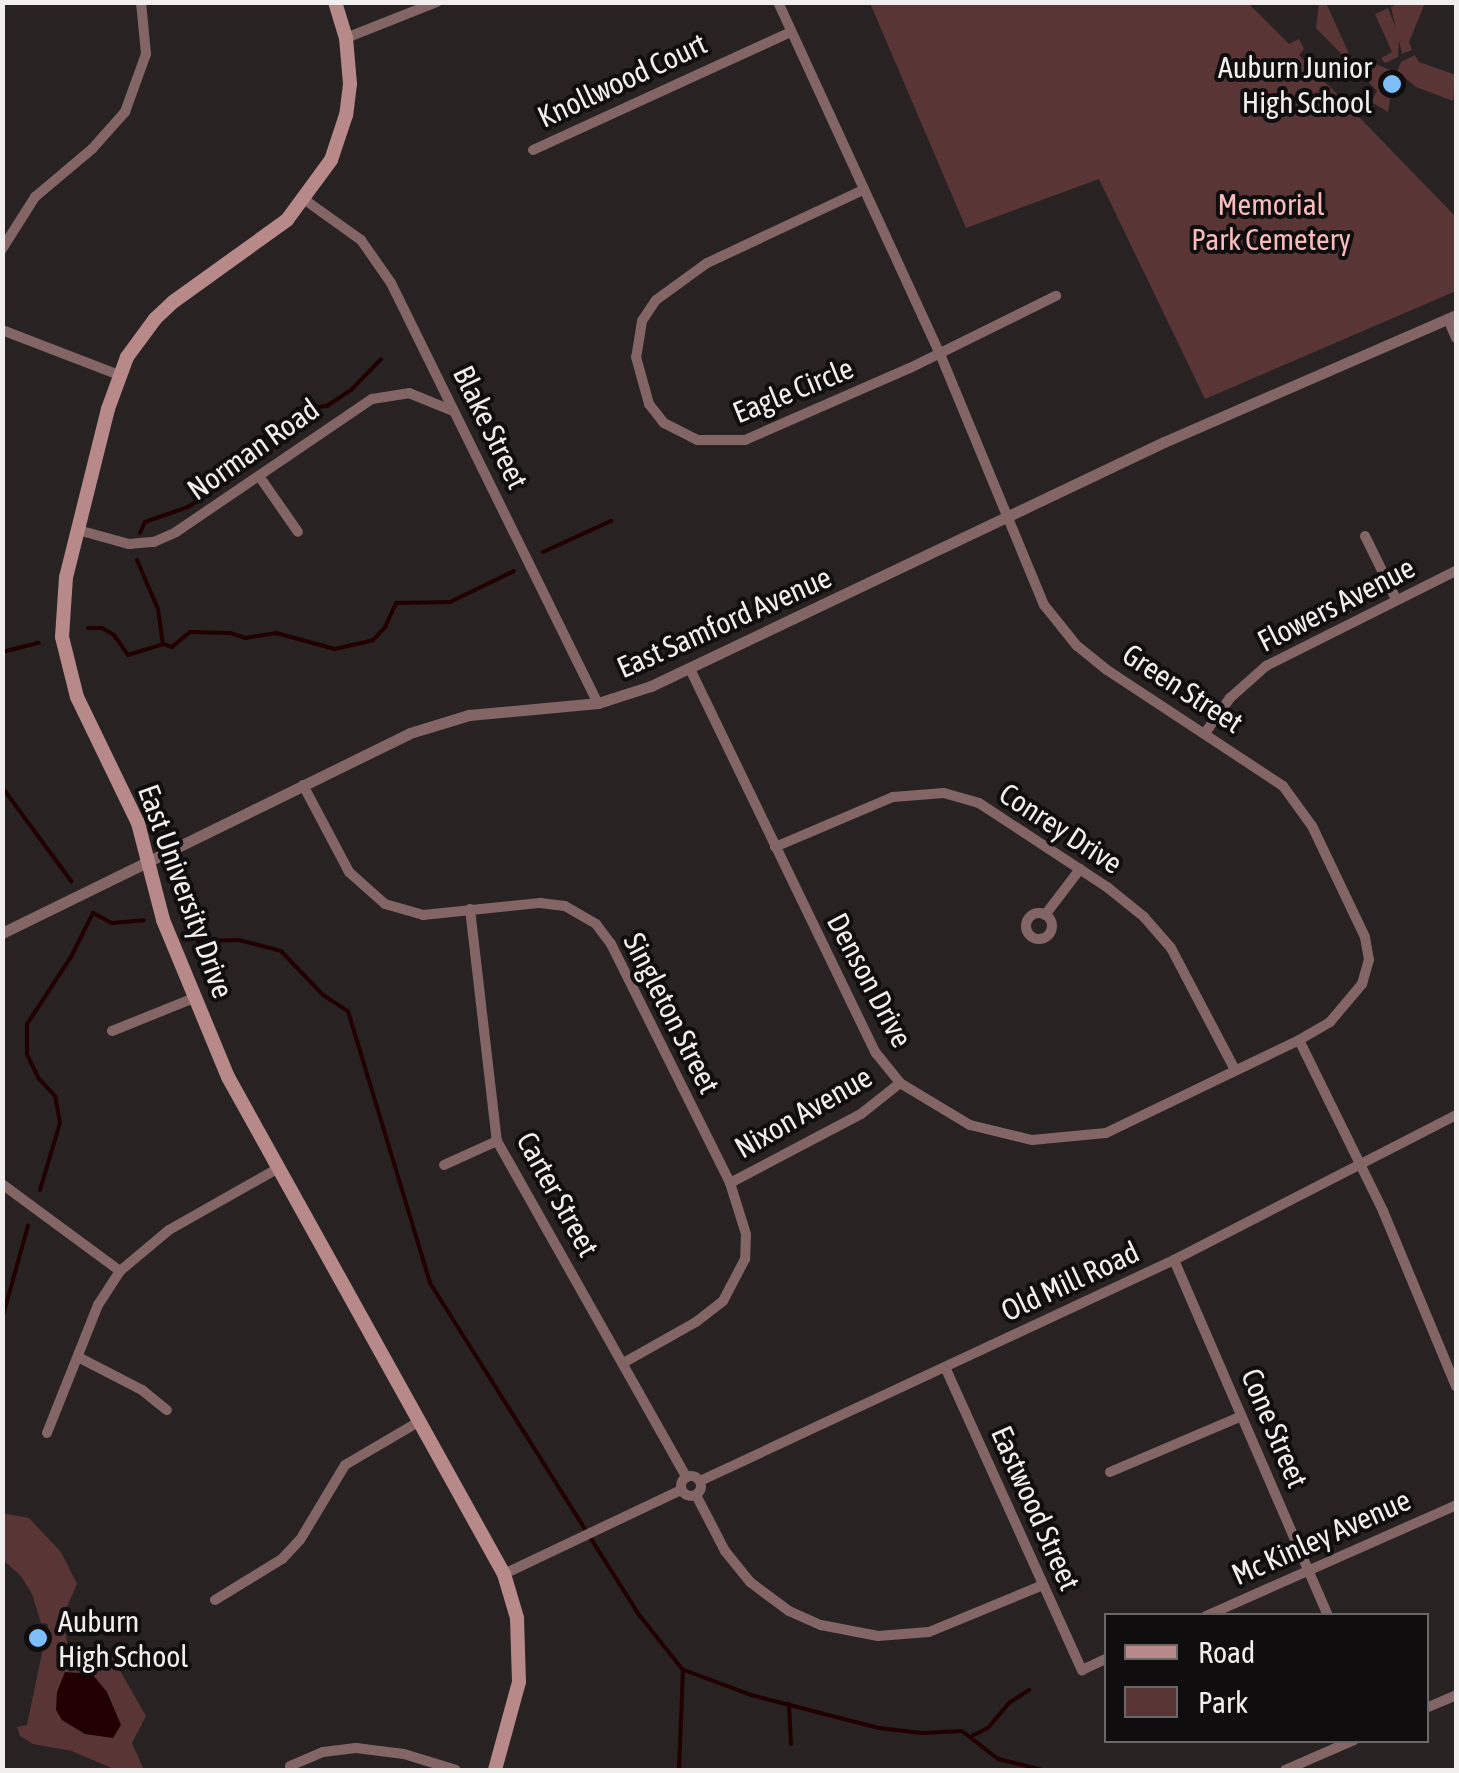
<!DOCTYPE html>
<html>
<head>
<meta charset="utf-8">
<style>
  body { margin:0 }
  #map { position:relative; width:1459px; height:1773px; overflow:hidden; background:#282222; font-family:"Asap Condensed",sans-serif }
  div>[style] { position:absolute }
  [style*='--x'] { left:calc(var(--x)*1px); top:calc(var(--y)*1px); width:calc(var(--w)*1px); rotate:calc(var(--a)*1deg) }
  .green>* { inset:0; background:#5a3535 }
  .water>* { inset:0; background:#210002 }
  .stream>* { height:4px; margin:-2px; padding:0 2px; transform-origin:2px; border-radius:2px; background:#210002 }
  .minor>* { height:10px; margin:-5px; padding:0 5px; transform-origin:5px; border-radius:5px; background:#826564 }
  .minor>.ring { margin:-5px; padding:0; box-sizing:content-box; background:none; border:10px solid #826564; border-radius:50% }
  .tertiary>* { height:11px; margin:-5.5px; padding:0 5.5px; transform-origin:5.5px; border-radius:5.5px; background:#826564 }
  .secondary>* { height:14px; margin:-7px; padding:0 7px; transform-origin:7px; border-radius:7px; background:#b88989 }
  .dots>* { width:28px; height:28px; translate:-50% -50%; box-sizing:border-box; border:5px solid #0f0d0d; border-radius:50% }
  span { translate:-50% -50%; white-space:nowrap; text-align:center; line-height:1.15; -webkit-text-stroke:8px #0f0d0d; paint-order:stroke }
  .poi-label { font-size:30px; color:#f2eeee }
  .right { translate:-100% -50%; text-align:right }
  .left { translate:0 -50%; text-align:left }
  .street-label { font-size:30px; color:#f2eeee }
  .park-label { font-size:30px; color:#f7bcbb }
  .frame { position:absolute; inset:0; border:5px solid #f2eeee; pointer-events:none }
  .legend { position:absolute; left:1104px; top:1613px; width:325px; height:130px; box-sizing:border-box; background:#0f0d0d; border:2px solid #6a6767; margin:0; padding:12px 18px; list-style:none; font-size:30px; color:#f2eeee }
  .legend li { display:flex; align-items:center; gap:20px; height:50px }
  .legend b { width:50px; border:2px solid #6a6767 }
</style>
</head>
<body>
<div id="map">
  <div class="green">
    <div style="clip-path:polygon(870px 3px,1248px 3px,1289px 44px,1299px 39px,1304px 49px,1299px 55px,1456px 217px,1456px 291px,1205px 399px,1099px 179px,966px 228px)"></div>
    <div style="clip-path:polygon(1319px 3px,1326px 3px,1356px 69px,1316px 28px)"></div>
    <div style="clip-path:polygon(1399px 3px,1425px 3px,1409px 42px,1412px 50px,1402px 54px,1391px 7px)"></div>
    <div style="clip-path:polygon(1388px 8px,1399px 36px,1398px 57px,1385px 63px,1381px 58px,1392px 52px,1375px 14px)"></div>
    <div style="clip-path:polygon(1415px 55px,1419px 62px,1456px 75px,1453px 101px,1416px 87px,1397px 71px,1401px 62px)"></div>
    <div style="clip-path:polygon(1376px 64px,1395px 72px,1389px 80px,1393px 82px,1388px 112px,1371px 102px,1377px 91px,1359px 72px)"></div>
    <div style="clip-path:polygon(2px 1513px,29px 1518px,61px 1552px,77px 1584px,63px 1616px,69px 1655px,84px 1658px,95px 1644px,111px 1655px,146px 1716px,132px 1743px,144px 1770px,116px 1770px,72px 1751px,33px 1744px,20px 1736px,17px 1727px,27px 1725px,48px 1624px,41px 1623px,32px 1594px,21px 1576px,3px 1560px)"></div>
  </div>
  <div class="water">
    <div style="clip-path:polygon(65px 1672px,92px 1674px,107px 1692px,121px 1725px,113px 1738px,85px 1734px,62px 1720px,56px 1710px,57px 1692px)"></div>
  </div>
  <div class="stream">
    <div style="--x:140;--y:533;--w:12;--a:-66"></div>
    <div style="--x:145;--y:522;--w:46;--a:-19.2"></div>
    <div style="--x:188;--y:507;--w:58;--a:-33.7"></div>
    <div style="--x:236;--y:475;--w:16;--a:-86"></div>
    <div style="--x:237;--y:459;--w:18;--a:-49"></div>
    <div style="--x:249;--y:445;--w:39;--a:-29"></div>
    <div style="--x:283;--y:426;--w:23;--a:-49"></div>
    <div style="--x:298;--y:409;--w:29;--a:-6"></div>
    <div style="--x:327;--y:406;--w:29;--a:-34"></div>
    <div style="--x:351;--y:390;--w:43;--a:-45.9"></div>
    <div style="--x:543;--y:552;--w:75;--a:-24.5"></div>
    <div style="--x:137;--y:560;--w:53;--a:66.8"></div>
    <div style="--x:158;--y:609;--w:35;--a:82"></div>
    <div style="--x:88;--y:628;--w:14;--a:0"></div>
    <div style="--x:102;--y:628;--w:14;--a:30"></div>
    <div style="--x:114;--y:635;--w:24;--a:55"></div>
    <div style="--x:128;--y:655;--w:37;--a:-17"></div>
    <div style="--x:163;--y:644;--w:9;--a:18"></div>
    <div style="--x:172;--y:647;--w:23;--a:-40"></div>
    <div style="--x:190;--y:632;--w:40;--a:1.4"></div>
    <div style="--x:230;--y:633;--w:16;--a:18"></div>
    <div style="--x:245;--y:638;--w:31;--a:-9"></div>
    <div style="--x:276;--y:633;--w:61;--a:15.2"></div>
    <div style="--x:335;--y:649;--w:39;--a:-13"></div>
    <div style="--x:373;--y:640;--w:18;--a:-47"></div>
    <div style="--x:385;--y:627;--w:26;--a:-65"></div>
    <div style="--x:396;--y:603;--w:54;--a:-1.1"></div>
    <div style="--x:450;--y:602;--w:71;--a:-25.8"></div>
    <div style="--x:2;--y:652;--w:38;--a:-14"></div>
    <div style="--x:2;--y:787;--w:117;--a:53.7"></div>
    <div style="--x:198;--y:941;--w:41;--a:-1.4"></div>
    <div style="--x:239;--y:940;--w:43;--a:14.7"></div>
    <div style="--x:281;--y:951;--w:61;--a:46.3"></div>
    <div style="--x:323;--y:995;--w:30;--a:33"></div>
    <div style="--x:348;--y:1011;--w:284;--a:73.2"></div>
    <div style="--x:430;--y:1283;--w:394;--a:57.8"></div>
    <div style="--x:640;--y:1616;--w:69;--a:51.5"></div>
    <div style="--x:683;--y:1670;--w:100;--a:92.3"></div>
    <div style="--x:40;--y:1190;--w:70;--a:-73.4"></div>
    <div style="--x:60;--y:1123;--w:27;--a:-100"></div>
    <div style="--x:55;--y:1096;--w:23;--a:-133"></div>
    <div style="--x:39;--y:1079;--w:28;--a:-116"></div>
    <div style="--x:27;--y:1054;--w:30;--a:-90"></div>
    <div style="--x:27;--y:1024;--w:80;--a:-56.7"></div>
    <div style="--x:71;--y:957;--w:49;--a:-63.4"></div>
    <div style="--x:93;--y:913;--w:21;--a:28"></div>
    <div style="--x:112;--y:923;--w:32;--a:-5"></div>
    <div style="--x:2;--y:1319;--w:97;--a:-74.4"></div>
    <div style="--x:684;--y:1670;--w:72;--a:20.5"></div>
    <div style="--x:751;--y:1695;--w:132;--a:14.5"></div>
    <div style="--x:879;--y:1728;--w:43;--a:6.6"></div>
    <div style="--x:922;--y:1733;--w:40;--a:-2.9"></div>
    <div style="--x:962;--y:1731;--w:46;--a:37.9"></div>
    <div style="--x:998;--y:1759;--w:46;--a:13.7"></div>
    <div style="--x:789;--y:1704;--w:40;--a:87.1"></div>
    <div style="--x:972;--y:1736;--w:18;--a:-27"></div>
    <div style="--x:988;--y:1728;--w:33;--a:-50"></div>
    <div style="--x:1009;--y:1703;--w:24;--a:-33"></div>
  </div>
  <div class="minor">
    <div style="--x:346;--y:38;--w:98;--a:-21.6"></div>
    <div style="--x:533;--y:150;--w:281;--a:-24.6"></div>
    <div style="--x:863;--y:190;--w:172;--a:154.9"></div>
    <div style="--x:707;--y:263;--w:63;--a:144"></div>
    <div style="--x:656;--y:300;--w:25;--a:124"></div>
    <div style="--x:642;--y:321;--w:36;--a:99"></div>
    <div style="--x:636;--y:357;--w:49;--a:74.5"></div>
    <div style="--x:649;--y:404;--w:24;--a:52"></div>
    <div style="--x:664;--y:423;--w:37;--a:27"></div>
    <div style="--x:697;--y:440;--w:48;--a:0"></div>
    <div style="--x:745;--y:440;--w:180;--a:-23.6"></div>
    <div style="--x:910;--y:368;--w:163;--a:-26.3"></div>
    <div style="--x:305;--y:200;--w:69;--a:35.5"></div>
    <div style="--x:361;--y:240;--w:52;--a:55.1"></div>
    <div style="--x:391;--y:283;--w:468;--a:63.8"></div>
    <div style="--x:2;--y:249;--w:62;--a:-57.6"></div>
    <div style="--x:35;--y:197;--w:75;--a:-40.1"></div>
    <div style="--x:92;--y:149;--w:50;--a:-48.3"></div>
    <div style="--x:125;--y:112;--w:62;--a:-70.1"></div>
    <div style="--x:146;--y:54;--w:52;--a:-95.5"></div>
    <div style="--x:1448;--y:319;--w:21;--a:67"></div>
    <div style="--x:2;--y:330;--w:125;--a:21"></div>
    <div style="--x:259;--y:476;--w:68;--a:55.1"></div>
    <div style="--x:78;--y:530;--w:53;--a:15.4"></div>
    <div style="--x:129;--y:544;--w:25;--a:-5"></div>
    <div style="--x:154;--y:542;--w:24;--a:-24"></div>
    <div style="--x:176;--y:532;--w:237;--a:-34.2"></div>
    <div style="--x:372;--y:399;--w:37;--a:-9"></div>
    <div style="--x:409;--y:393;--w:48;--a:22.2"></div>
    <div style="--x:1365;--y:536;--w:70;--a:63.8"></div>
    <div style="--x:690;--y:669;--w:427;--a:64.2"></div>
    <div style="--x:876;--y:1053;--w:38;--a:51"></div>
    <div style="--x:900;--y:1083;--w:82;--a:31"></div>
    <div style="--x:970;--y:1125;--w:64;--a:13.6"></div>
    <div style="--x:1032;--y:1140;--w:74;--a:-5.4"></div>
    <div style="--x:1106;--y:1133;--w:214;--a:-25.7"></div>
    <div style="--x:1299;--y:1040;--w:36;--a:-30"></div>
    <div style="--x:1330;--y:1022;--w:50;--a:-49.9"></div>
    <div style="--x:1362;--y:984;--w:25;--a:-74"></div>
    <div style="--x:1369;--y:960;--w:23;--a:-100"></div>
    <div style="--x:1365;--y:937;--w:123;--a:-115.5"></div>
    <div style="--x:1312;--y:826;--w:49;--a:-125.9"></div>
    <div style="--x:1283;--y:786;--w:211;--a:-146.6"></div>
    <div style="--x:1107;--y:670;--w:38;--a:-141"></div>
    <div style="--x:1077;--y:646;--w:53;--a:-128.8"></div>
    <div style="--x:1044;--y:605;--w:274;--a:-112.5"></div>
    <div style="--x:939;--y:352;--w:385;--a:-114.7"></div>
    <div style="--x:1205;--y:733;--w:43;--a:-54.5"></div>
    <div style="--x:1230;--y:698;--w:48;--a:-41.6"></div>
    <div style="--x:1266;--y:666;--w:212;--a:-26.6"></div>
    <div style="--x:303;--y:785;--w:98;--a:62.1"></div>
    <div style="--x:349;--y:872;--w:48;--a:41.6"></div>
    <div style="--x:385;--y:904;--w:40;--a:16"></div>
    <div style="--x:423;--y:915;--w:118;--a:-5.9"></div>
    <div style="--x:540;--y:903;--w:25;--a:7"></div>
    <div style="--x:565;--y:906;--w:36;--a:30"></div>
    <div style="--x:596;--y:924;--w:25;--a:53"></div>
    <div style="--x:611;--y:944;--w:267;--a:63.5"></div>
    <div style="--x:730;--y:1183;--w:53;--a:72.6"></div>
    <div style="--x:746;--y:1234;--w:25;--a:92"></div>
    <div style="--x:745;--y:1259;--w:47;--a:117.6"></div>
    <div style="--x:723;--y:1301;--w:34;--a:142"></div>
    <div style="--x:696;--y:1322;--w:81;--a:150.6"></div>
    <div style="--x:775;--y:847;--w:128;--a:-23"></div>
    <div style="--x:893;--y:797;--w:51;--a:-4.5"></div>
    <div style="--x:944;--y:793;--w:36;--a:16"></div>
    <div style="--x:979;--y:803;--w:153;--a:33.3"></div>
    <div style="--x:1107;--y:887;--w:48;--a:39"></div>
    <div style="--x:1144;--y:917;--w:41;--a:48.9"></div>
    <div style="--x:1171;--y:948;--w:138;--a:62.3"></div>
    <div style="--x:470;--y:909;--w:234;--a:83.4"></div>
    <div style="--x:497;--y:1141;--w:386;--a:60.6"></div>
    <div class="ring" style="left:1026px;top:913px;width:16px;height:16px"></div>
    <div style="--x:1045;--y:915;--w:58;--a:-52.7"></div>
    <div style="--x:112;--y:1031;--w:88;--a:-21.9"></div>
    <div style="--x:1299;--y:1040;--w:191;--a:63.8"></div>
    <div style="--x:1383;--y:1211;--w:190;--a:67.4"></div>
    <div style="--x:444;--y:1165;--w:58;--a:-24.4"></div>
    <div style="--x:730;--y:1183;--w:148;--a:-27.8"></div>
    <div style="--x:861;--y:1114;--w:50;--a:-38.5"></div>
    <div style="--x:2;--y:1184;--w:147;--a:36.4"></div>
    <div style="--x:1174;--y:1260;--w:388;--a:66.6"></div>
    <div style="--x:78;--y:1357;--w:72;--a:27.3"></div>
    <div style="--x:142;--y:1390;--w:32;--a:39"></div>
    <div style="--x:945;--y:1367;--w:333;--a:65.7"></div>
    <div style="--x:1082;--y:1670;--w:26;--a:-25"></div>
    <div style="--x:47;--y:1433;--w:138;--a:-68.3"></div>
    <div style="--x:98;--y:1305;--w:40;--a:-57.1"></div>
    <div style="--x:120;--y:1271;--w:64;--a:-39.9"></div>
    <div style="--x:169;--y:1230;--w:124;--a:-29.5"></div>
    <div style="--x:1110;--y:1472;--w:143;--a:-23"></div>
    <div class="ring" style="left:681px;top:1476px;width:10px;height:10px"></div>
    <div style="--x:700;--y:1481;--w:523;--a:-25"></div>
    <div style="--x:1174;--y:1260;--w:317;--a:-27.2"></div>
    <div style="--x:696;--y:1495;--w:63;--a:62.6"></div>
    <div style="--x:725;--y:1551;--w:40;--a:51"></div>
    <div style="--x:750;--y:1582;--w:49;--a:36.6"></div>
    <div style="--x:789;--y:1611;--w:35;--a:24"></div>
    <div style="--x:821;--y:1625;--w:58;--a:10.9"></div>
    <div style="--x:878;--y:1636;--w:51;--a:-4.5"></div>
    <div style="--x:929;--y:1632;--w:123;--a:-22.4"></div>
    <div style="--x:504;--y:1574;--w:196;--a:-25.4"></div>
    <div style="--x:215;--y:1600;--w:79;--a:-31.5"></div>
    <div style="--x:282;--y:1559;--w:26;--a:-47"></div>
    <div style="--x:300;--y:1540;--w:87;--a:-59"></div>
    <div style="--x:345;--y:1465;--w:87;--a:-30.4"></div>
    <div style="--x:1206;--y:1616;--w:274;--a:-23.9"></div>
    <div style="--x:1426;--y:1708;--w:33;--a:-23"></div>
    <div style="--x:290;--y:1766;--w:36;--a:-23"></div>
    <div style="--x:323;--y:1752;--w:33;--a:-7"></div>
    <div style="--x:356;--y:1748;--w:48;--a:7.1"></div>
    <div style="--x:404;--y:1754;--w:54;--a:17.1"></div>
    <div style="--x:1285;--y:1770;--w:75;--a:-23.5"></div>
  </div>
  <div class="tertiary">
    <div style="--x:2;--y:933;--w:454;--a:-26.1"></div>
    <div style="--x:410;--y:733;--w:62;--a:-17"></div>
    <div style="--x:469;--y:715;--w:130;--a:-5.3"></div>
    <div style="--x:598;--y:703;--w:56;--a:-17.8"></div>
    <div style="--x:651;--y:686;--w:568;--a:-25.44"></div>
    <div style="--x:1164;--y:442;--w:318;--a:-23.5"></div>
  </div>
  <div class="secondary">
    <div style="--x:335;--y:2;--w:38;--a:73"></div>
    <div style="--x:346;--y:38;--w:46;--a:85"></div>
    <div style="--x:350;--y:84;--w:31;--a:97"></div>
    <div style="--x:346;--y:115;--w:47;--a:108.4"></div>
    <div style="--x:331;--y:160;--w:74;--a:126.3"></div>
    <div style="--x:287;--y:220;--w:140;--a:144.3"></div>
    <div style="--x:173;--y:302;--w:25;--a:137"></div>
    <div style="--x:155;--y:319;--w:47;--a:126.4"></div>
    <div style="--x:127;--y:357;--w:55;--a:110.1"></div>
    <div style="--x:108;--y:409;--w:173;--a:104"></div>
    <div style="--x:66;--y:577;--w:60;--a:93.8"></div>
    <div style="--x:62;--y:637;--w:62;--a:76"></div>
    <div style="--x:77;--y:697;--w:140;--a:64.2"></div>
    <div style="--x:138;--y:823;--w:100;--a:75.5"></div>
    <div style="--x:163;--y:920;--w:170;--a:67.5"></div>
    <div style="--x:228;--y:1077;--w:568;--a:60.96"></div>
    <div style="--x:504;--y:1574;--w:46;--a:73.5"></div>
    <div style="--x:517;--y:1618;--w:64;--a:88.2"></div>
    <div style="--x:519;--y:1682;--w:91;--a:105.3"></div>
  </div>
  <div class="dots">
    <div style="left:1392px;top:84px;background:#7cbef9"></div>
    <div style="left:38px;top:1638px;background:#7cbef9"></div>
  </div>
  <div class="poi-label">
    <span class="right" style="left:1372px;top:84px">Auburn Junior<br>High School</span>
    <span class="left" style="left:58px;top:1638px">Auburn<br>High School</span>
  </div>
  <div class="street-label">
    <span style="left:622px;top:80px;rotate:-25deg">Knollwood Court</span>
    <span style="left:793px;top:390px;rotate:-22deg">Eagle Circle</span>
    <span style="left:491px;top:427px;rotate:64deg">Blake Street</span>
    <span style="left:253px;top:449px;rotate:-35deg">Norman Road</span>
    <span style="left:1336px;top:604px;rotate:-27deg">Flowers Avenue</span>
    <span style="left:724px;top:622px;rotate:-24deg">East Samford Avenue</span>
    <span style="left:1183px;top:688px;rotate:33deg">Green Street</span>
    <span style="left:1061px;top:828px;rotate:33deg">Conrey Drive</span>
    <span style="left:186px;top:891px;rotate:70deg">East University Drive</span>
    <span style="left:870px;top:980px;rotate:62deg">Denson Drive</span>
    <span style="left:672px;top:1013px;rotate:63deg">Singleton Street</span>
    <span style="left:803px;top:1112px;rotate:-30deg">Nixon Avenue</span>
    <span style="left:558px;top:1194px;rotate:61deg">Carter Street</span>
    <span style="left:1070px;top:1281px;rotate:-25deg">Old Mill Road</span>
    <span style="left:1275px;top:1428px;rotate:67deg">Cone Street</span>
    <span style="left:1036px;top:1508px;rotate:66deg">Eastwood Street</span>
    <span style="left:1321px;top:1537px;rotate:-24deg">Mc Kinley Avenue</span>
  </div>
  <div class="park-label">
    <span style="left:1271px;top:221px">Memorial<br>Park Cemetery</span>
  </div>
  <div class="frame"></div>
  <ul class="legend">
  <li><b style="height:12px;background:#b88989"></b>Road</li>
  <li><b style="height:28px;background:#5a3535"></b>Park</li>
  </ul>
</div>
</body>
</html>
